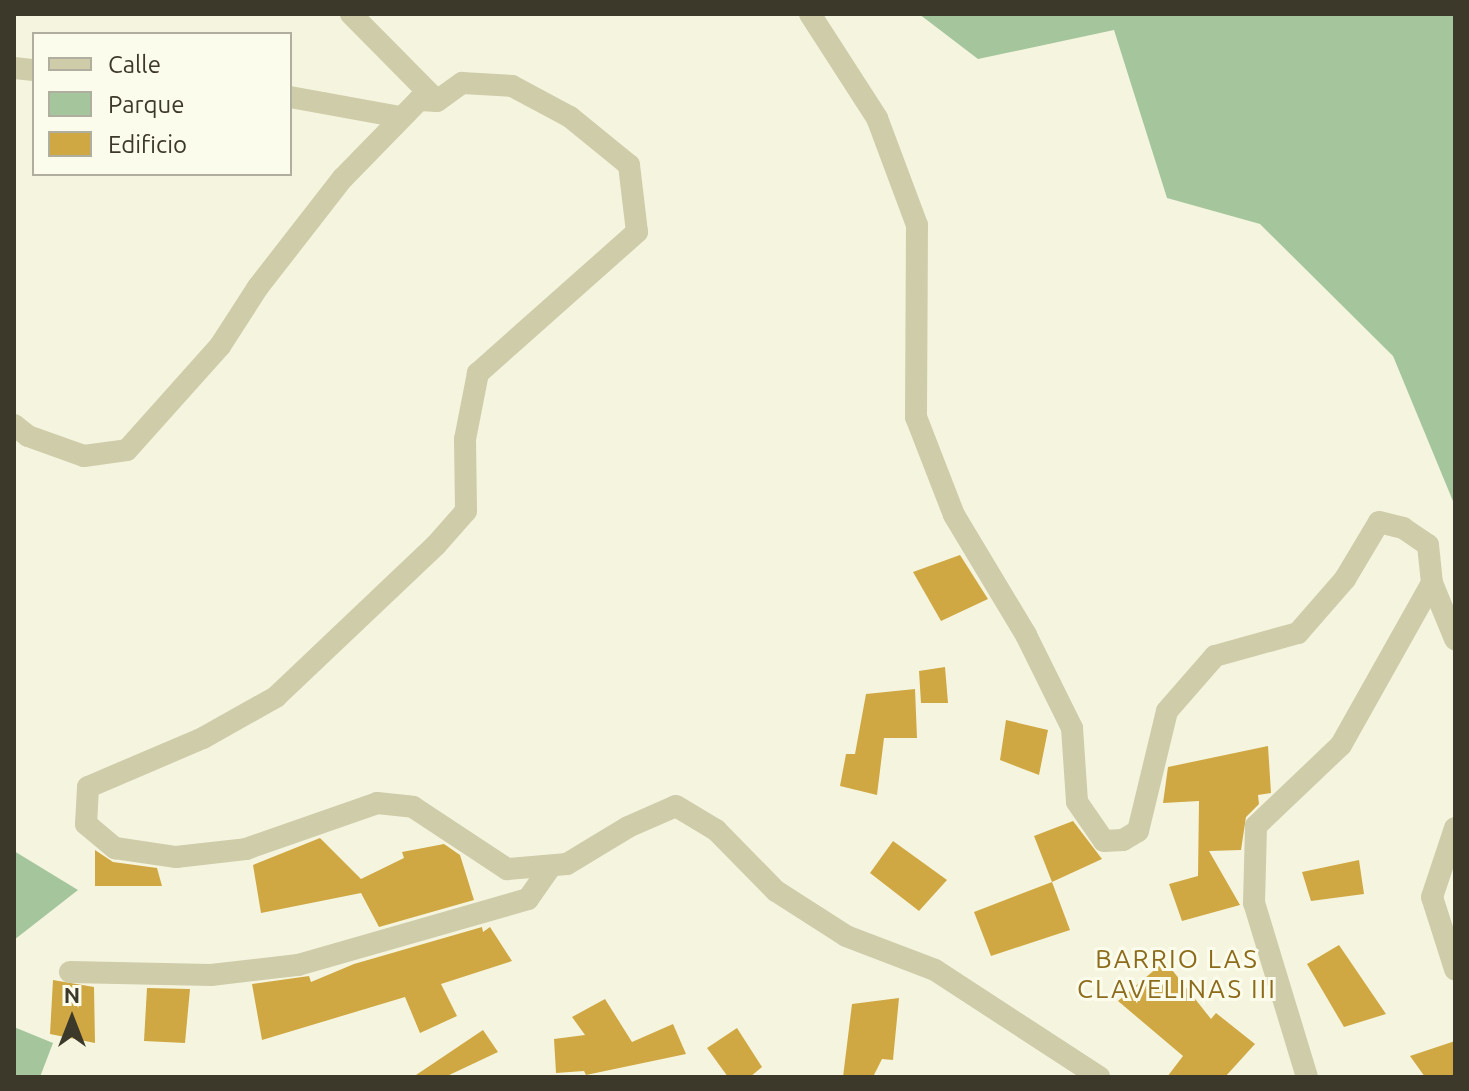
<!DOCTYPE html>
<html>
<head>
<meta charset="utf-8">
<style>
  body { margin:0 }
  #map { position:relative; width:1469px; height:1091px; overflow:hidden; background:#f5f5df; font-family:Ubuntu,sans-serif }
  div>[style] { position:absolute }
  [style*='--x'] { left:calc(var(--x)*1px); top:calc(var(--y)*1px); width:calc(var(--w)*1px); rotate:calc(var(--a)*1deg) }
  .green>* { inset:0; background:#a5c69d }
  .building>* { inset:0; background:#d0a843 }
  .minor>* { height:22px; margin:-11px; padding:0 11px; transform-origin:11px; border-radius:11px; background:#cfccaa }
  span { translate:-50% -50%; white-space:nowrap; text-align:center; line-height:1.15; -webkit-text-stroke:6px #fcfced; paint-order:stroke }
  .neighbourhood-label { font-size:26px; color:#8c6b1a; letter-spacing:2px }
  .frame { position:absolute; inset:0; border:16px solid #3c382a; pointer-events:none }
  .legend { position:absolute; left:32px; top:32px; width:260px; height:144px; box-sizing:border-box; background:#fcfced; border:2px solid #afae9f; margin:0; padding:10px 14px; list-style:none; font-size:24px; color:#3c382a }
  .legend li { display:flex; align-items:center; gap:16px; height:40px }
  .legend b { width:40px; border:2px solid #afae9f }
  .north { position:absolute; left:32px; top:979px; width:80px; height:80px; -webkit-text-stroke:6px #fcfced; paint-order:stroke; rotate:0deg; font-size:22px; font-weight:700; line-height:32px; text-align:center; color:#3c382a }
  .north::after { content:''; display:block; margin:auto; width:28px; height:36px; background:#3c382a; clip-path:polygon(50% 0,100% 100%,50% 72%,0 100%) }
</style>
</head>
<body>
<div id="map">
  <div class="green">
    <div style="clip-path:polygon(919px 14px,1455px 14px,1455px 506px,1393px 356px,1260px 224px,1167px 198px,1114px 30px,978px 59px)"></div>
    <div style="clip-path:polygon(14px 851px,78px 890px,14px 940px)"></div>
    <div style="clip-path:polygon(14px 1027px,53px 1043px,40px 1077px,14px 1077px)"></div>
  </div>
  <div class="building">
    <div style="clip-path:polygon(960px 555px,988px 599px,941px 621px,913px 572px)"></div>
    <div style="clip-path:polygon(945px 667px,948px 703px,921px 703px,919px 671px)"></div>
    <div style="clip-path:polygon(915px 689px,917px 738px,884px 738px,877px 795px,840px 786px,846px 754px,855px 754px,866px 694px)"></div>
    <div style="clip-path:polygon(1006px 720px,1048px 730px,1039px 775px,1000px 760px)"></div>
    <div style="clip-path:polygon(1268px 746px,1271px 793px,1258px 795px,1259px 804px,1246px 817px,1241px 850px,1209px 851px,1240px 905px,1182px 921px,1169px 884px,1198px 876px,1199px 801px,1163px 803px,1168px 767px)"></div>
    <div style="clip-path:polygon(1073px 821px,1102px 859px,1052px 882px,1034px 836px)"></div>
    <div style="clip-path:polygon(320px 838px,361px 879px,404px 858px,402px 852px,444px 844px,460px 855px,474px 900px,379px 927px,361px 893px,261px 913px,253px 865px)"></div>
    <div style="clip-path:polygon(893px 841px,947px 880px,919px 911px,870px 873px)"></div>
    <div style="clip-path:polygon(95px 850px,113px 862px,157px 868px,162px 886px,95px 886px)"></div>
    <div style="clip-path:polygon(1359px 860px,1364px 894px,1311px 901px,1302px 872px)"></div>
    <div style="clip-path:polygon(1052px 882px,1070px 930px,991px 956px,974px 912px)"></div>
    <div style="clip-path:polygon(482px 927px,483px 932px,490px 927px,512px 961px,441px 984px,457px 1016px,420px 1033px,405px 997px,262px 1040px,252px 984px,309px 976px,311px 982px,354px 964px)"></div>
    <div style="clip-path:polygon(1339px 945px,1386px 1014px,1344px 1027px,1307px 964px)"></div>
    <div style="clip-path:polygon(1165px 961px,1211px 1019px,1216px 1013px,1255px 1044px,1225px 1077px,1167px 1077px,1183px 1056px,1118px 1001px)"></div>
    <div style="clip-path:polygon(53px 980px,94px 987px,95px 1043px,50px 1034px)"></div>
    <div style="clip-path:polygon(147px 988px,190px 989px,185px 1043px,144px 1041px)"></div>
    <div style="clip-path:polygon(899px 998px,893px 1060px,882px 1059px,873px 1077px,843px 1077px,852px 1004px)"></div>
    <div style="clip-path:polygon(605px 999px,632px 1042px,673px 1024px,686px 1054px,586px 1075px,584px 1071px,556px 1073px,554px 1039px,585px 1035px,572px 1017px)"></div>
    <div style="clip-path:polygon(737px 1028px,762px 1067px,750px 1077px,728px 1077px,707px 1048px)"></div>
    <div style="clip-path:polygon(483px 1030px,498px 1052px,445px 1077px,413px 1077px)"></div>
    <div style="clip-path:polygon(1455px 1041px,1455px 1077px,1425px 1077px,1410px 1056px)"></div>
  </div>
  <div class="minor">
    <div style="--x:351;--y:14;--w:122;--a:45.3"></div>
    <div style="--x:810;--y:14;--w:124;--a:57.2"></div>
    <div style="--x:877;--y:118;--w:114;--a:69.5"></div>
    <div style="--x:917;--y:225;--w:192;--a:90.3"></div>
    <div style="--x:916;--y:417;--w:105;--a:68.8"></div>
    <div style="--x:954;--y:515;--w:140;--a:59"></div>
    <div style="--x:1026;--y:635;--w:104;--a:63.7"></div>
    <div style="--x:1072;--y:728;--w:74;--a:86.1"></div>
    <div style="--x:1077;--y:802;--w:47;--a:55.3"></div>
    <div style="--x:1104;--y:841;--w:19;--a:-3"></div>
    <div style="--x:1123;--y:840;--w:17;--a:-31"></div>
    <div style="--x:1138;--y:831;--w:123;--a:-76.4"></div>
    <div style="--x:1167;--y:711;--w:73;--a:-48.9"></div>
    <div style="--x:1215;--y:656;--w:86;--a:-15.5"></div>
    <div style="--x:1298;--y:633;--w:72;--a:-49"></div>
    <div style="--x:1345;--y:579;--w:66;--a:-59.2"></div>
    <div style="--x:1379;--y:522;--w:25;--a:14"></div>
    <div style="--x:1403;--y:528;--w:30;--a:34"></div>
    <div style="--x:1428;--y:545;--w:38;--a:84"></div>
    <div style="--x:1432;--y:583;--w:61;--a:67.7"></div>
    <div style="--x:14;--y:68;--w:20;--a:6"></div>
    <div style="--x:290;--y:97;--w:112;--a:10.3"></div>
    <div style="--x:14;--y:425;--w:18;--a:38"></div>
    <div style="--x:28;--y:436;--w:59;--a:19.7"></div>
    <div style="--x:84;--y:456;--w:43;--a:-7.9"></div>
    <div style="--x:127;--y:450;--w:140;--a:-48.2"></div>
    <div style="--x:220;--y:346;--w:70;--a:-57.2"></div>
    <div style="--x:258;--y:287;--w:138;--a:-52.1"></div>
    <div style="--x:343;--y:178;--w:109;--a:-45.7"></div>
    <div style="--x:419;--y:100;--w:18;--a:3"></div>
    <div style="--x:437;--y:101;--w:31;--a:-36"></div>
    <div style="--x:462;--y:83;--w:50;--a:3.4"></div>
    <div style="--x:512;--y:86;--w:66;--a:28.1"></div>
    <div style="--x:570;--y:117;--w:76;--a:39.1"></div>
    <div style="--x:629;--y:165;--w:67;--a:83.2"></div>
    <div style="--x:637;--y:232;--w:213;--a:138.4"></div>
    <div style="--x:478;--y:373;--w:67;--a:101.1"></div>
    <div style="--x:465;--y:439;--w:72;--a:89.2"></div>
    <div style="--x:466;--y:511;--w:45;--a:131.4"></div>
    <div style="--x:436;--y:545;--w:221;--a:136.5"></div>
    <div style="--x:276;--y:697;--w:84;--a:150.7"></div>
    <div style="--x:203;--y:738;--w:125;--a:156.9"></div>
    <div style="--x:88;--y:787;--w:37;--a:93"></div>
    <div style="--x:86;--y:824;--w:38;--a:40"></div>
    <div style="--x:115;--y:848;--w:62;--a:8.4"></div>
    <div style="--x:176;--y:857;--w:70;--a:-6.5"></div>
    <div style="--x:246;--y:849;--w:139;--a:-19.3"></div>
    <div style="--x:377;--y:803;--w:36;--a:6"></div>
    <div style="--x:413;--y:807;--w:113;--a:33.4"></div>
    <div style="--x:507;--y:869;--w:60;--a:-4.8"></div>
    <div style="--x:567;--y:864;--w:71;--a:-31.2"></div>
    <div style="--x:628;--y:827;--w:52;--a:-23.6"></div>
    <div style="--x:676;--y:806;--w:47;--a:31"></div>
    <div style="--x:716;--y:830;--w:86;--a:45.5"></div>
    <div style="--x:776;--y:891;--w:83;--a:32.7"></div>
    <div style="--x:846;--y:936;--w:95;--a:20.9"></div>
    <div style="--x:935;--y:970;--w:196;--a:33.1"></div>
    <div style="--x:1455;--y:828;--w:73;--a:108.4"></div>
    <div style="--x:1432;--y:897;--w:76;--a:72.3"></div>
    <div style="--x:70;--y:972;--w:141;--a:1.2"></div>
    <div style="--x:211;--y:975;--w:88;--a:-6.6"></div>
    <div style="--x:298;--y:965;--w:239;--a:-16"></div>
    <div style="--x:528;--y:899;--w:40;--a:-55.1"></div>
    <div style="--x:1307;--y:1077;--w:182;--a:-106.9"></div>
    <div style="--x:1254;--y:903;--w:77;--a:-88.5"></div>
    <div style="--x:1256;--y:826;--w:117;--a:-43.6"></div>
    <div style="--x:1341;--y:745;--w:186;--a:-60.7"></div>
  </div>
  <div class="neighbourhood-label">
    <span style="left:1177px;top:974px">BARRIO LAS<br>CLAVELINAS III</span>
  </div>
  <div class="frame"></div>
  <ul class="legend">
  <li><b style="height:10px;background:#cfccaa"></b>Calle</li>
  <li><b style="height:22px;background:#a5c69d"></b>Parque</li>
  <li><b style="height:22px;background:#d0a843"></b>Edificio</li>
  </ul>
  <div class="north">N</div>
</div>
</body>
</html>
